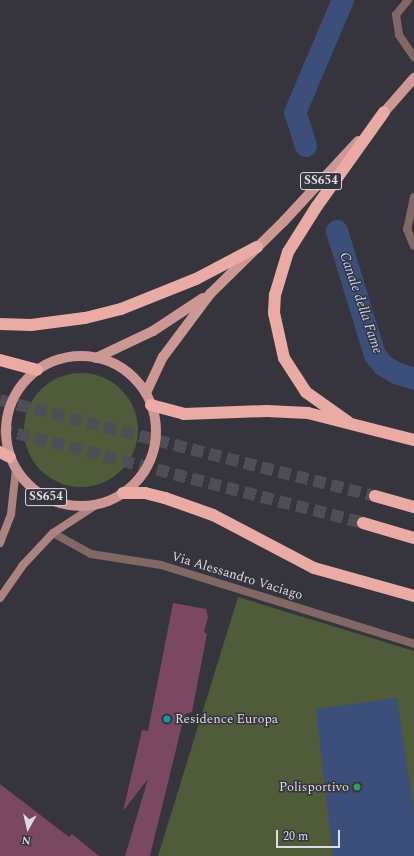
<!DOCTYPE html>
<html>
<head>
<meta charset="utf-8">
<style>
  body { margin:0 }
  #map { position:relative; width:414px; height:856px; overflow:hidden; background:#36343d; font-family:Spectral,serif }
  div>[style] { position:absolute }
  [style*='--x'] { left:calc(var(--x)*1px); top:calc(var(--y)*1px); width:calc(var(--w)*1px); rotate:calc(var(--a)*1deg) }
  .green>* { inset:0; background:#4f5b39 }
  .round { border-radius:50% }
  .water>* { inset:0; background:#3b4f7a }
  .canal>* { height:22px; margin:-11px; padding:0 11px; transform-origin:11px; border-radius:11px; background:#3b4f7a }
  .building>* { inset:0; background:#7a4861 }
  .highway-tunnel>* { height:12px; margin-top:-6px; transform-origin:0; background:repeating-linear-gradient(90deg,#4f4d56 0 12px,transparent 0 18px) }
  .lane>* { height:8px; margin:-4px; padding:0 4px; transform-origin:4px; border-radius:4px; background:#826865 }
  .street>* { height:8px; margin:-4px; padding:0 4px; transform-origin:4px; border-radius:4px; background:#826865 }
  .secondary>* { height:8px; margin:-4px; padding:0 4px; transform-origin:4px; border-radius:4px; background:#ad837f }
  .primary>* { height:10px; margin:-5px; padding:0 5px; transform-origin:5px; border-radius:5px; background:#cd9893 }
  .primary>.ring { margin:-5px; padding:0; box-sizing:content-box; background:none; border:10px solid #cd9893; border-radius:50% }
  .highway>* { height:12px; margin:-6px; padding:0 6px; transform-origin:6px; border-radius:6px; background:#ebaba5 }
  .dots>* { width:11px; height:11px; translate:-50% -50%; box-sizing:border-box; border:2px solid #36343d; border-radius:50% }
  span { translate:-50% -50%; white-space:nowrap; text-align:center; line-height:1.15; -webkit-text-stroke:3px #36343d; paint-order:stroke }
  .shield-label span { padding:1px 3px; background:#36343d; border:1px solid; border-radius:3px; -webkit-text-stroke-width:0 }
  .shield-label { font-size:12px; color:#dddbe2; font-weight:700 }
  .street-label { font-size:13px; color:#dddbe2 }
  .poi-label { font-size:13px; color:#dddbe2 }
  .left { translate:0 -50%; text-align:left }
  .right { translate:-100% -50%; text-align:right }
  .water-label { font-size:14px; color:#bfd4fe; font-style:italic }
  .north { position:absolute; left:8px; top:808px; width:40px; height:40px; -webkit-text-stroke:3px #36343d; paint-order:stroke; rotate:188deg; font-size:11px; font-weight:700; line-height:16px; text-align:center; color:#dddbe2 }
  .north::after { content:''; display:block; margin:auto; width:14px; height:18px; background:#dddbe2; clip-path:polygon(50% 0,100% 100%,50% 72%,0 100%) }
  .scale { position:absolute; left:276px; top:830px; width:64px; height:18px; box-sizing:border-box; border:2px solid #dddbe2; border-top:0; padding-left:5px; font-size:12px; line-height:14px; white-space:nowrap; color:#dddbe2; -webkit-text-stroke:3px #36343d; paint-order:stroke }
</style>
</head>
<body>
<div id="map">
  <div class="green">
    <div class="round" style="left:24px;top:373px;width:114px;height:114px"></div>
    <div style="clip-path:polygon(238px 597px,414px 651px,414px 856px,158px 856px)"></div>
  </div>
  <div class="water">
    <div style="clip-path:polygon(397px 698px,414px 812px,414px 856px,333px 856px,316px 709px)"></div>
  </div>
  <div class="canal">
    <div style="--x:306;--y:146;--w:35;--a:-108"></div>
    <div style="--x:295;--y:113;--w:123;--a:-67"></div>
    <div style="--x:337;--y:231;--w:130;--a:73"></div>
    <div style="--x:375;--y:355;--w:13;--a:51"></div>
    <div style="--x:383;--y:365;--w:15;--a:32"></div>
    <div style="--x:396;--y:373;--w:19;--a:18"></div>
  </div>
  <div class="building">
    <div style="clip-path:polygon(173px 603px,206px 609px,208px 617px,204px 632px,207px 634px,192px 712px,185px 714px,181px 729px,150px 856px,125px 856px,148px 779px,123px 811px,142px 730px,148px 731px)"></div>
    <div style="clip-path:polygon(0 784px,69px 837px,72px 834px,99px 856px,0 856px)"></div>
  </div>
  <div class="highway-tunnel">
    <div style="--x:0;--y:400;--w:387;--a:14.4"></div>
    <div style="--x:0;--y:429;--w:375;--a:14.5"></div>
  </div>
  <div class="lane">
    <div style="--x:414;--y:197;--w:33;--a:102"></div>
    <div style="--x:407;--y:229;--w:18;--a:68"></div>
    <div style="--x:53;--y:533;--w:43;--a:28.9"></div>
    <div style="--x:91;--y:554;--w:71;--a:8.9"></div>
    <div style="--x:161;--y:565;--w:265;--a:17.3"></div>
  </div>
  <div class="street">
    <div style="--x:408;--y:0;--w:19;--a:129"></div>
    <div style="--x:396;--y:15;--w:20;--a:81"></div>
    <div style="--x:399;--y:35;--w:27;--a:56"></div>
  </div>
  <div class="secondary">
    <div style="--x:0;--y:543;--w:31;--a:-69"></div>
    <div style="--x:11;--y:514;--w:45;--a:-83.7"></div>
    <div style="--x:0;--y:598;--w:39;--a:-55"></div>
    <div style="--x:22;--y:566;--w:45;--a:-46.8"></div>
    <div style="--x:53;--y:533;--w:51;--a:-33.1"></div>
  </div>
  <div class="primary">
    <div style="--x:380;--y:117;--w:52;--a:-48.9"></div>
    <div class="ring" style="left:6px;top:356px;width:140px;height:140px"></div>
    <div style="--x:96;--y:358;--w:63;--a:-25.3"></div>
    <div style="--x:153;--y:331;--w:60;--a:-33.4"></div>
    <div style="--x:146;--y:393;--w:40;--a:-65"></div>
    <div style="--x:163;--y:357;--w:79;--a:-53.3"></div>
    <div style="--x:210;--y:294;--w:104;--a:-44.6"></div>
    <div style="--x:284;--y:221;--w:109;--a:-47.2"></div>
  </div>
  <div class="highway">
    <div style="--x:0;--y:324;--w:31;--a:2"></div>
    <div style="--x:31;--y:325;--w:54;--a:-7.4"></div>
    <div style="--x:85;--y:318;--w:37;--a:-14"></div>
    <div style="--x:121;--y:309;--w:81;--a:-21.8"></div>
    <div style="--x:196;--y:279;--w:69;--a:-27.7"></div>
    <div style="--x:0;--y:360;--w:38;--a:15"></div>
    <div style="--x:151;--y:405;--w:34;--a:15"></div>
    <div style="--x:184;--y:414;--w:83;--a:-2.1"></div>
    <div style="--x:267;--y:411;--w:41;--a:2.8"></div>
    <div style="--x:308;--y:413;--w:109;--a:14.3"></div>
    <div style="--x:348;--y:422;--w:52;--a:-144.5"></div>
    <div style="--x:306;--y:392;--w:40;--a:-122.9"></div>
    <div style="--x:284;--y:358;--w:46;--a:-102.5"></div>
    <div style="--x:274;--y:313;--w:18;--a:-87"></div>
    <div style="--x:275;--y:295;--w:45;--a:-73.2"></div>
    <div style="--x:288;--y:252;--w:54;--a:-57.8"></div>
    <div style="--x:317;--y:206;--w:115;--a:-54.5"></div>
    <div style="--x:0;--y:452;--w:11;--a:27"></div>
    <div style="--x:123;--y:493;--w:22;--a:0"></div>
    <div style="--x:145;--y:493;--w:21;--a:14"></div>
    <div style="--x:165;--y:498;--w:51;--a:19.5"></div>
    <div style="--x:213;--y:515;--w:114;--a:27.7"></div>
    <div style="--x:314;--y:568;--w:104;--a:15.6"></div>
    <div style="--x:375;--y:496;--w:41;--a:15.8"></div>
    <div style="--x:363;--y:523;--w:53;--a:16.4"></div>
  </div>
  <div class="dots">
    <div style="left:167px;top:719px;background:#0f9aa8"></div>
    <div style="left:357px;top:787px;background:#2e9e5b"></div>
  </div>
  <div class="shield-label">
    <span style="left:321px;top:181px">SS654</span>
    <span style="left:46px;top:497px">SS654</span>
  </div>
  <div class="street-label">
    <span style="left:237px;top:576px;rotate:17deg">Via Alessandro Vaciago</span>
  </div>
  <div class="poi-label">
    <span class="left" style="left:175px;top:719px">Residence Europa</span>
    <span class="right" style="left:349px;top:787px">Polisportivo</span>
  </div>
  <div class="water-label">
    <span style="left:361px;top:303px;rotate:71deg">Canale della Fame</span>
  </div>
  <div class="north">N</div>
  <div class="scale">20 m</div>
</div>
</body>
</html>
